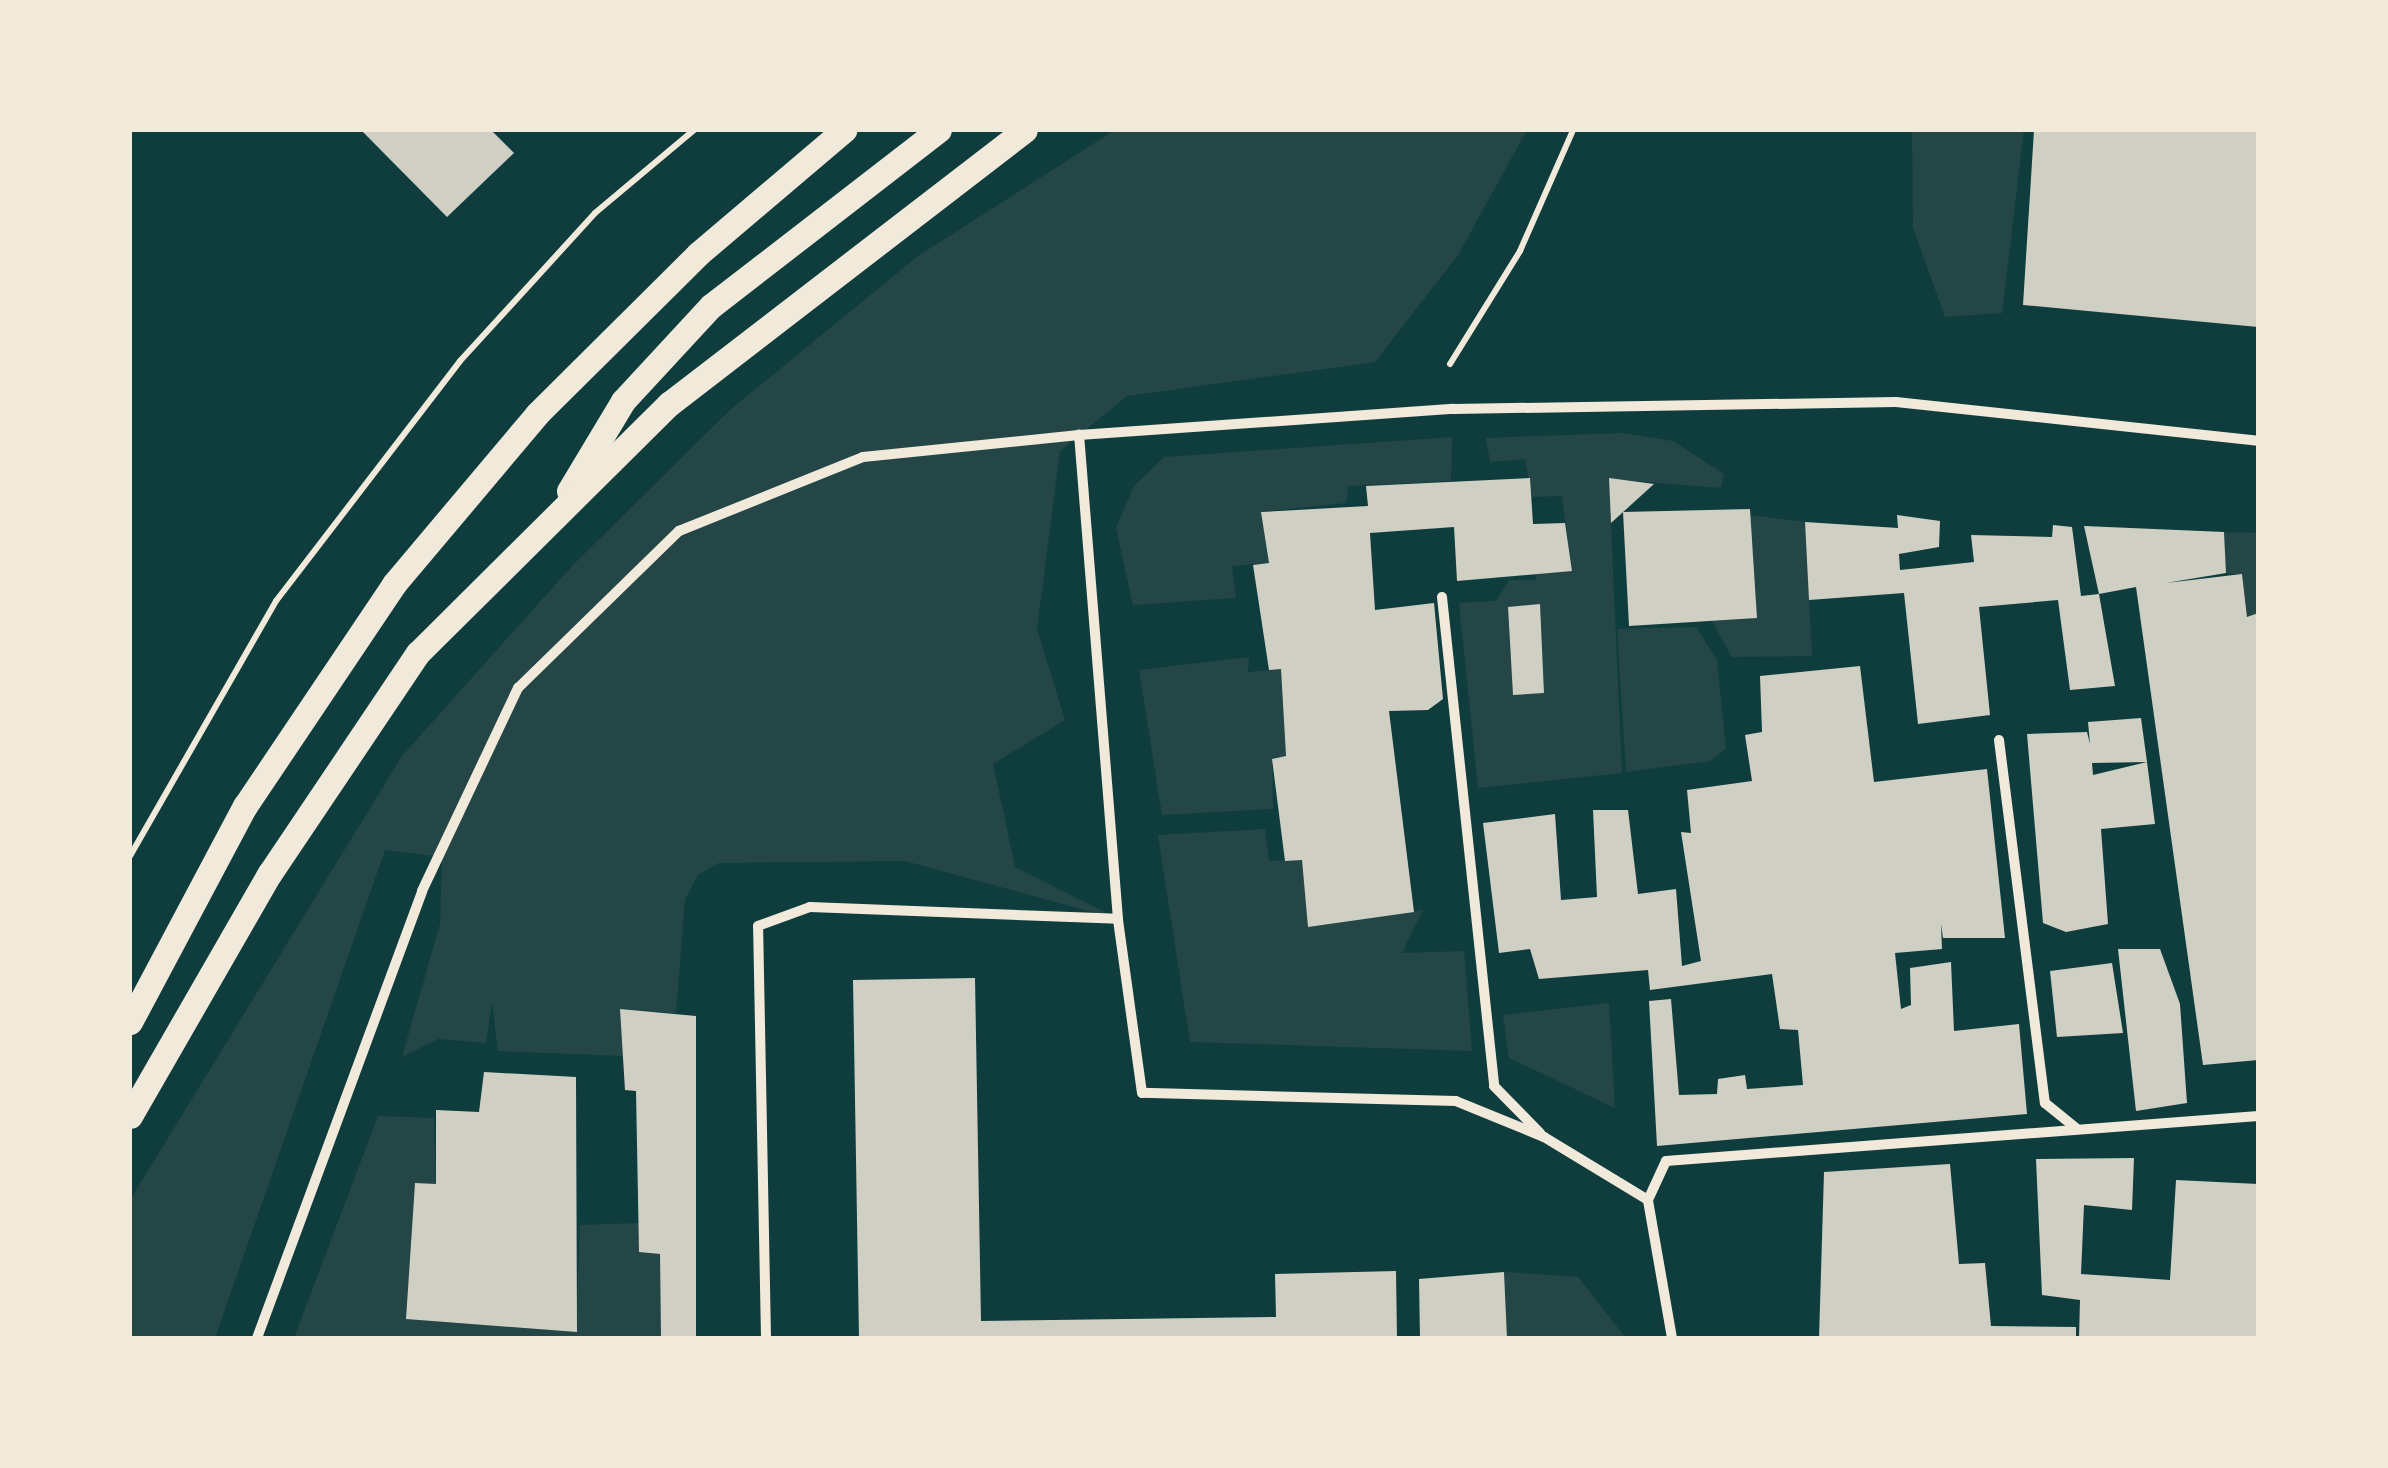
<!DOCTYPE html>
<html>
<head>
<meta charset="utf-8">
<style>
  body { margin:0 }
  #map { position:relative; width:2388px; height:1468px; overflow:hidden; background:#0f3d3e; font-family:"Asap Condensed",sans-serif }
  div>[style] { position:absolute }
  [style*='--x'] { left:calc(var(--x)*1px); top:calc(var(--y)*1px); width:calc(var(--w)*1px); rotate:calc(var(--a)*1deg) }
  .green>* { inset:0; background:#244646 }
  .building>* { inset:0; background:#cfcfc3 }
  .path>* { height:6px; margin:-3px; padding:0 3px; transform-origin:3px; border-radius:3px; background:#f1e9da }
  .minor>* { height:10px; margin:-5px; padding:0 5px; transform-origin:5px; border-radius:5px; background:#f1e9da }
  .primary>* { height:25px; margin:-12.5px; padding:0 12.5px; transform-origin:12.5px; border-radius:12.5px; background:#f1e9da }
  span { translate:-50% -50%; white-space:nowrap; text-align:center; line-height:1.15; -webkit-text-stroke:8px #f1e9da; paint-order:stroke }
  .frame { position:absolute; inset:0; border:132px solid #f1e9da; pointer-events:none }
</style>
</head>
<body>
<div id="map">
  <div class="green">
    <div style="clip-path:polygon(1115px 130px,1527px 130px,1458px 255px,1375px 362px,1127px 396px,1060px 451px,1037px 629px,1065px 720px,993px 764px,1015px 867px,1118px 919px,905px 861px,719px 863px,698px 875px,685px 899px,676px 1013px,620px 1009px,624px 1056px,498px 1051px,492px 1002px,486px 1043px,438px 1039px,402px 1057px,440px 924px,442px 857px,385px 850px,215px 1338px,130px 1338px,130px 1200px,402px 756px,573px 565px,731px 409px,918px 256px)"></div>
    <div style="clip-path:polygon(1912px 130px,2024px 130px,2002px 313px,1945px 317px,1913px 228px)"></div>
    <div style="clip-path:polygon(evenodd,1623px 433px,1673px 441px,1724px 474px,1721px 488px,1609px 479px,1622px 773px,1478px 788px,1459px 603px,1496px 601px,1509px 580px,1536px 580px,1535px 571px,1572px 570px,1562px 496px,1532px 497px,1525px 459px,1490px 462px,1486px 438px,1623px 433px,1540px 605px,1544px 693px,1513px 694px,1508px 608px,1540px 605px)"></div>
    <div style="clip-path:polygon(1452px 437px,1451px 481px,1348px 486px,1346px 503px,1261px 512px,1269px 563px,1232px 566px,1236px 598px,1133px 605px,1116px 528px,1134px 486px,1164px 457px)"></div>
    <div style="clip-path:polygon(1750px 515px,1805px 522px,1812px 656px,1732px 657px,1712px 621px,1757px 618px)"></div>
    <div style="clip-path:polygon(2224px 532px,2258px 533px,2258px 613px,2247px 617px,2242px 575px,2226px 573px)"></div>
    <div style="clip-path:polygon(1696px 627px,1717px 660px,1726px 749px,1710px 761px,1626px 772px,1617px 629px)"></div>
    <div style="clip-path:polygon(1249px 657px,1248px 672px,1281px 669px,1286px 756px,1272px 759px,1273px 809px,1162px 815px,1139px 670px)"></div>
    <div style="clip-path:polygon(1265px 829px,1269px 861px,1302px 860px,1309px 927px,1423px 910px,1402px 953px,1464px 951px,1472px 1051px,1190px 1042px,1158px 835px)"></div>
    <div style="clip-path:polygon(1609px 1003px,1615px 1108px,1509px 1058px,1503px 1015px)"></div>
    <div style="clip-path:polygon(378px 1116px,434px 1118px,436px 1184px,415px 1184px,407px 1319px,576px 1332px,580px 1225px,639px 1223px,639px 1252px,660px 1254px,661px 1338px,294px 1338px)"></div>
    <div style="clip-path:polygon(1504px 1272px,1578px 1277px,1626px 1338px,1507px 1338px)"></div>
  </div>
  <div class="building">
    <div style="clip-path:polygon(361px 130px,491px 130px,514px 153px,447px 217px)"></div>
    <div style="clip-path:polygon(2034px 130px,2258px 130px,2258px 327px,2023px 305px)"></div>
    <div style="clip-path:polygon(1530px 478px,1533px 524px,1565px 523px,1572px 571px,1457px 581px,1454px 527px,1370px 533px,1375px 610px,1434px 603px,1443px 699px,1428px 710px,1389px 711px,1414px 912px,1308px 927px,1302px 860px,1285px 861px,1272px 759px,1286px 756px,1281px 669px,1269px 670px,1253px 565px,1269px 563px,1261px 512px,1368px 506px,1366px 486px)"></div>
    <div style="clip-path:polygon(1609px 478px,1654px 484px,1611px 523px)"></div>
    <div style="clip-path:polygon(1750px 509px,1757px 618px,1629px 626px,1623px 512px)"></div>
    <div style="clip-path:polygon(1897px 515px,1940px 521px,1939px 547px,1899px 554px,1900px 570px,1974px 562px,1971px 535px,2052px 537px,2053px 525px,2072px 527px,2081px 596px,2099px 594px,2115px 686px,2070px 690px,2058px 600px,1979px 607px,1990px 715px,1918px 724px,1904px 593px,1809px 600px,1805px 522px,1898px 528px)"></div>
    <div style="clip-path:polygon(2084px 526px,2224px 532px,2226px 573px,2166px 583px,2242px 574px,2247px 617px,2258px 613px,2258px 1060px,2203px 1065px,2136px 587px,2099px 594px)"></div>
    <div style="clip-path:polygon(1540px 604px,1544px 693px,1513px 695px,1508px 607px)"></div>
    <div style="clip-path:polygon(1860px 666px,1874px 782px,1987px 769px,2005px 938px,1943px 938px,1941px 924px,1942px 949px,1895px 953px,1901px 1009px,1911px 1005px,1910px 968px,1951px 962px,1954px 1031px,2019px 1024px,2027px 1114px,1657px 1146px,1649px 1001px,1671px 999px,1679px 1095px,1717px 1094px,1718px 1079px,1745px 1075px,1747px 1089px,1803px 1085px,1798px 1030px,1780px 1029px,1772px 974px,1650px 990px,1648px 970px,1539px 979px,1530px 949px,1499px 953px,1483px 823px,1555px 814px,1561px 900px,1597px 897px,1593px 810px,1628px 810px,1638px 894px,1676px 889px,1682px 966px,1701px 961px,1681px 832px,1691px 833px,1687px 790px,1752px 781px,1745px 735px,1762px 732px,1760px 676px)"></div>
    <div style="clip-path:polygon(2141px 718px,2147px 762px,2092px 763px,2093px 775px,2147px 762px,2155px 824px,2101px 829px,2108px 924px,2066px 932px,2043px 923px,2027px 734px,2087px 732px,2090px 744px,2088px 722px)"></div>
    <div style="clip-path:polygon(2118px 949px,2160px 949px,2180px 1004px,2187px 1103px,2136px 1111px)"></div>
    <div style="clip-path:polygon(2112px 963px,2123px 1033px,2057px 1037px,2050px 971px)"></div>
    <div style="clip-path:polygon(975px 978px,981px 1321px,1276px 1317px,1275px 1274px,1396px 1271px,1397px 1338px,859px 1338px,853px 980px)"></div>
    <div style="clip-path:polygon(620px 1009px,696px 1016px,696px 1338px,661px 1338px,660px 1254px,639px 1252px,636px 1091px,625px 1090px)"></div>
    <div style="clip-path:polygon(484px 1072px,576px 1077px,577px 1332px,406px 1319px,415px 1183px,436px 1184px,436px 1110px,479px 1112px)"></div>
    <div style="clip-path:polygon(2134px 1158px,2132px 1210px,2084px 1205px,2081px 1274px,2170px 1280px,2176px 1180px,2258px 1184px,2258px 1338px,2079px 1338px,2080px 1300px,2042px 1295px,2036px 1159px)"></div>
    <div style="clip-path:polygon(1950px 1164px,1959px 1264px,1985px 1263px,1991px 1326px,2076px 1327px,2076px 1338px,1819px 1338px,1824px 1172px)"></div>
    <div style="clip-path:polygon(1504px 1272px,1507px 1338px,1420px 1338px,1419px 1279px)"></div>
  </div>
  <div class="path">
    <div style="--x:1450;--y:364;--w:133;--a:-58.2"></div>
    <div style="--x:1520;--y:251;--w:132;--a:-66.3"></div>
    <div style="--x:130;--y:856;--w:294;--a:-60.2"></div>
    <div style="--x:276;--y:601;--w:302;--a:-52.5"></div>
    <div style="--x:460;--y:361;--w:200;--a:-47.6"></div>
    <div style="--x:595;--y:213;--w:129;--a:-40"></div>
  </div>
  <div class="minor">
    <div style="--x:1442;--y:597;--w:492;--a:83.9"></div>
    <div style="--x:1494;--y:1086;--w:66;--a:45.6"></div>
    <div style="--x:1999;--y:740;--w:366;--a:82.8"></div>
    <div style="--x:2045;--y:1103;--w:40;--a:39"></div>
    <div style="--x:1648;--y:1200;--w:43;--a:-65.2"></div>
    <div style="--x:1666;--y:1161;--w:594;--a:-4.35"></div>
    <div style="--x:257;--y:1338;--w:476;--a:-69.7"></div>
    <div style="--x:422;--y:891;--w:225;--a:-64.7"></div>
    <div style="--x:518;--y:688;--w:225;--a:-44.3"></div>
    <div style="--x:679;--y:531;--w:198;--a:-21.9"></div>
    <div style="--x:863;--y:457;--w:217;--a:-5.8"></div>
    <div style="--x:766;--y:1338;--w:412;--a:-91.1"></div>
    <div style="--x:758;--y:926;--w:55;--a:-20.1"></div>
    <div style="--x:810;--y:907;--w:308;--a:2.2"></div>
    <div style="--x:1672;--y:1338;--w:140;--a:-99.9"></div>
    <div style="--x:1648;--y:1200;--w:122;--a:-148.8"></div>
    <div style="--x:1544;--y:1137;--w:95;--a:-157.8"></div>
    <div style="--x:1456;--y:1101;--w:314;--a:-178.5"></div>
    <div style="--x:1142;--y:1093;--w:176;--a:-97.9"></div>
    <div style="--x:1118;--y:919;--w:486;--a:-94.6"></div>
    <div style="--x:1079;--y:435;--w:375;--a:-4"></div>
    <div style="--x:1453;--y:409;--w:443;--a:-0.9"></div>
    <div style="--x:1896;--y:402;--w:364;--a:6.1"></div>
  </div>
  <div class="primary">
    <div style="--x:569;--y:491;--w:105;--a:-59"></div>
    <div style="--x:623;--y:401;--w:129;--a:-47.2"></div>
    <div style="--x:711;--y:306;--w:288;--a:-37.7"></div>
    <div style="--x:130;--y:1022;--w:245;--a:-62"></div>
    <div style="--x:245;--y:806;--w:267;--a:-56.1"></div>
    <div style="--x:394;--y:584;--w:222;--a:-49.9"></div>
    <div style="--x:537;--y:414;--w:227;--a:-44.8"></div>
    <div style="--x:698;--y:254;--w:192;--a:-40.3"></div>
    <div style="--x:130;--y:1116;--w:280;--a:-60.1"></div>
    <div style="--x:270;--y:873;--w:265;--a:-56.1"></div>
    <div style="--x:418;--y:653;--w:354;--a:-44.8"></div>
    <div style="--x:669;--y:404;--w:449;--a:-37.6"></div>
  </div>
  <div class="frame"></div>
</div>
</body>
</html>
